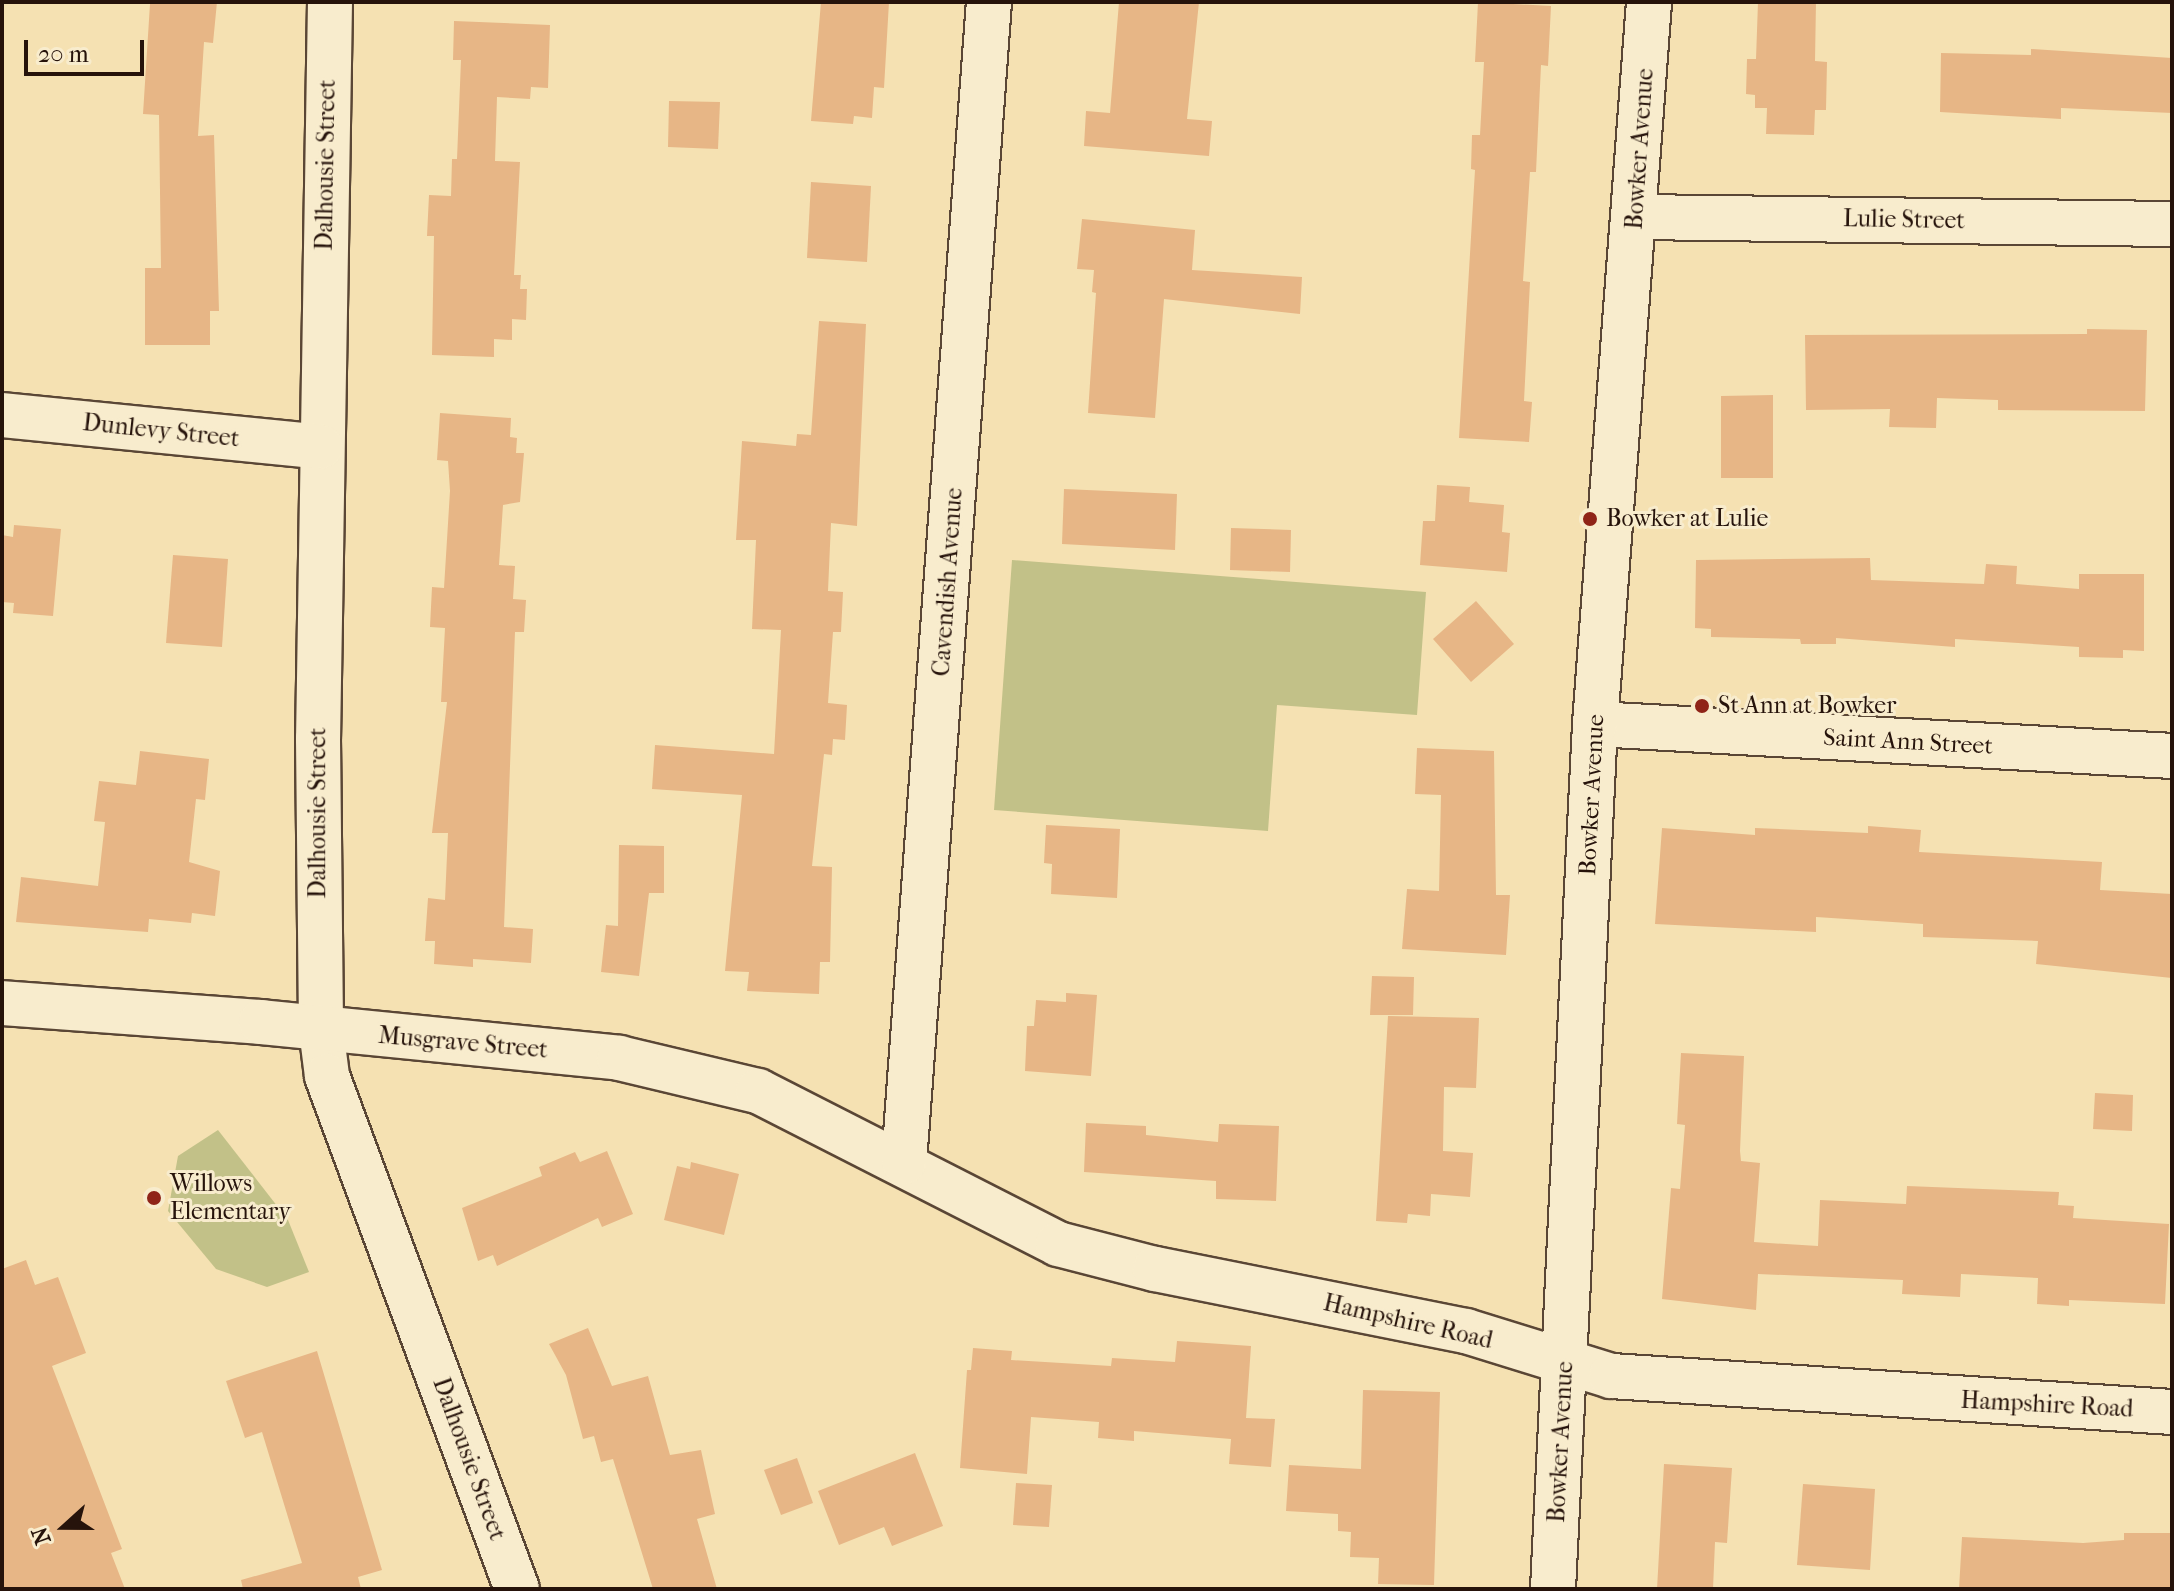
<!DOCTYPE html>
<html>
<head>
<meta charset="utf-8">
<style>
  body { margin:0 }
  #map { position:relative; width:2174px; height:1591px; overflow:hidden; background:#f5e1b2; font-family:"IM FELL French Canon",serif }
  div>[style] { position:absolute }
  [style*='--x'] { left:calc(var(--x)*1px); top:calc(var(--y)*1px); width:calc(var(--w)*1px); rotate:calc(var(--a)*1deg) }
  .green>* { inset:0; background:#c2c188 }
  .building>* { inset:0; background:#e7b686 }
  .roads { filter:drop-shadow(2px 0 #5a4635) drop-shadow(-2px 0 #5a4635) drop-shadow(0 2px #5a4635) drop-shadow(0 -2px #5a4635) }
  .minor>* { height:44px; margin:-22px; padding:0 22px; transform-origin:22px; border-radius:22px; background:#f8eccd }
  .dots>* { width:22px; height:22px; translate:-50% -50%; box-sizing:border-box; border:4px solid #f8eccd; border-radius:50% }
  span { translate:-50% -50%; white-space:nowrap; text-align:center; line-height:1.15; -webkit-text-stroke:6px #f8eccd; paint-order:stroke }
  .street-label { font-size:24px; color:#26130b }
  .poi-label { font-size:24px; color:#26130b }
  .left { translate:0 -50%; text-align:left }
  .frame { position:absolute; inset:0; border:4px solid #26130b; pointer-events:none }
  .north { position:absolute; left:24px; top:1487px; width:80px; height:80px; -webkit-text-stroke:6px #f8eccd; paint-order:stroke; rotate:249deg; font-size:22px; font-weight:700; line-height:32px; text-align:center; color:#26130b }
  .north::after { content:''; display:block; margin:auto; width:28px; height:36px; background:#26130b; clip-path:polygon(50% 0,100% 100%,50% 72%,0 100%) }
  .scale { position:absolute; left:24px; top:40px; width:120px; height:36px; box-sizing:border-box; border:4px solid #26130b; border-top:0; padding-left:10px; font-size:24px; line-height:28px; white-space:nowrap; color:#26130b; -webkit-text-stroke:6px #f8eccd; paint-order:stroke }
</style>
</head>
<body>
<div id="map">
  <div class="green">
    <div style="clip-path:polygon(1012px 560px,1426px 592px,1417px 715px,1277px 705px,1268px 831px,994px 810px)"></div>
    <div style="clip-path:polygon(218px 1130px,288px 1220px,309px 1272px,267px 1287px,216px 1269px,168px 1211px,178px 1156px)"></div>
  </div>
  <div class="building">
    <div style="clip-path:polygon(217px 2px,213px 43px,204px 42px,198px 136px,214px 135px,219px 311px,210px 311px,210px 345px,145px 345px,145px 268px,161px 268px,159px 115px,143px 114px,150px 4px)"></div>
    <div style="clip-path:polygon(821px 2px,889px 2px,884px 88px,874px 87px,872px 118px,854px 116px,853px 124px,811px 121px)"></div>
    <div style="clip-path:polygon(1119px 2px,1199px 2px,1187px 119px,1212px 121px,1209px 156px,1084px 146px,1086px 111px,1110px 113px)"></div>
    <div style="clip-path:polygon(1478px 2px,1551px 6px,1548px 66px,1541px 65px,1536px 172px,1530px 172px,1523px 281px,1530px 282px,1524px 401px,1532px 402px,1529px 442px,1459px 438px,1475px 170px,1471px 169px,1472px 135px,1480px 135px,1484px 62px,1475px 62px)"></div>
    <div style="clip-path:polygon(1758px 2px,1816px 2px,1815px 61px,1827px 62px,1826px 110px,1815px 110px,1814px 135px,1766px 134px,1767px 108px,1755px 108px,1755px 95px,1746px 94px,1747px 59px,1756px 59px)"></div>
    <div style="clip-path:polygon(454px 21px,550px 25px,548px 88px,531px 87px,530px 99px,497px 97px,495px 161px,520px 162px,514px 275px,521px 275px,520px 289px,527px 289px,526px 320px,512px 319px,512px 340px,494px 339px,494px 357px,432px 355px,434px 236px,427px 236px,429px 195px,451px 196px,452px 159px,457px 159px,461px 60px,453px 60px)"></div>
    <div style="clip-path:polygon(2031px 49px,2172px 58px,2172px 113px,2061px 108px,2061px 119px,1940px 112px,1941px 53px,2031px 55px)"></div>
    <div style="clip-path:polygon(669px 101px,720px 102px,718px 149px,668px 147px)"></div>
    <div style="clip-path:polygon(811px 182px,871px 186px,867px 262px,807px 258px)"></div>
    <div style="clip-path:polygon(1082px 219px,1195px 230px,1192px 270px,1302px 277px,1300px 314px,1164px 299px,1155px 418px,1088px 413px,1096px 293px,1092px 292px,1094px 270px,1077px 269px)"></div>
    <div style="clip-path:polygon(819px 321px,866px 324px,857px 526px,831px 523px,828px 591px,843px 592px,841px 632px,833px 632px,828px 703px,847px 705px,845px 740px,833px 739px,832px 755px,824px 754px,812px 866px,832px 867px,830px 962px,820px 962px,819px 994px,747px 991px,749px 972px,725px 971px,742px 795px,652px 789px,655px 745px,774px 754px,781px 630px,752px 629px,756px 540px,736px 540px,742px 441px,796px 446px,797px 434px,811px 435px)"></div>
    <div style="clip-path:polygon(2087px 329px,2147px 330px,2145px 411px,1998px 410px,1998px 400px,1937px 398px,1936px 428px,1889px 427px,1890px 409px,1806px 410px,1805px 335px,2087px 334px)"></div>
    <div style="clip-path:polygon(1773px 395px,1773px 478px,1721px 478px,1721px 396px)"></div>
    <div style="clip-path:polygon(440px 413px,511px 418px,510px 437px,517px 438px,516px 453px,524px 453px,520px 502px,503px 505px,499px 565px,515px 566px,513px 599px,526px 600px,524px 632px,515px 632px,504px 927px,533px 929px,531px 963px,473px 959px,473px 967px,434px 964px,435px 941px,425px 941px,428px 898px,445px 900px,448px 833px,432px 833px,447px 702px,441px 702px,445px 628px,430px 627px,432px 587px,444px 588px,450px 491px,448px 461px,437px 460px)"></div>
    <div style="clip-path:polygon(1437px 485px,1470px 487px,1469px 502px,1504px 505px,1502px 532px,1510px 533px,1507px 572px,1420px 565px,1423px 521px,1435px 521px)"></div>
    <div style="clip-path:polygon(1064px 489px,1177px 494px,1175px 550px,1062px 544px)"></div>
    <div style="clip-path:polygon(14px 525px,61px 529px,53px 616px,13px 613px,14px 603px,2px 602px,2px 535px,13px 537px)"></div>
    <div style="clip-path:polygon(1231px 528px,1291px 530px,1290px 572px,1230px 570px)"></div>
    <div style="clip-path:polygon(173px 555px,228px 559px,222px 647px,166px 643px)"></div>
    <div style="clip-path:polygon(1870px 558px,1871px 580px,1984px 584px,1986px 564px,2017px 566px,2016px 584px,2079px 589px,2079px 574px,2144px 574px,2144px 651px,2123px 650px,2123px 658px,2079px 657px,2079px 647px,1955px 639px,1955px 647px,1836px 638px,1836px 644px,1801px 644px,1800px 639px,1711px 637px,1711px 629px,1695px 628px,1696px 560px)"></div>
    <div style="clip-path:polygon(1476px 601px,1514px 644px,1471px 682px,1433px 639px)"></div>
    <div style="clip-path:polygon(1417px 748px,1494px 751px,1496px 895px,1510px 895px,1506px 955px,1402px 949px,1407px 889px,1439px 891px,1441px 795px,1415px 794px)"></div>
    <div style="clip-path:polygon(140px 751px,209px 759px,205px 800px,196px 799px,189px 862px,220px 871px,215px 916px,192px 913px,191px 923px,149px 919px,148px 932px,16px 922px,21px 877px,98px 886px,105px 822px,94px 821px,99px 781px,136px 785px)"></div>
    <div style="clip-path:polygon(1046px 825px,1120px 829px,1117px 898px,1051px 894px,1052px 864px,1044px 863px)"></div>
    <div style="clip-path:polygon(1868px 826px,1921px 830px,1919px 852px,2102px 862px,2100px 890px,2172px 894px,2172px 978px,2036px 964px,2038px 941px,1923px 937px,1923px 924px,1816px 917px,1816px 932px,1655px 924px,1662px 828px,1755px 835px,1755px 828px,1868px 833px)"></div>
    <div style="clip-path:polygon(619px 845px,664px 846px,664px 893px,649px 893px,639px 976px,601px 972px,606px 925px,618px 926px)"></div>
    <div style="clip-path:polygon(1372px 976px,1414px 977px,1413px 1015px,1370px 1015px)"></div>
    <div style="clip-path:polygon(1066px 993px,1097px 995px,1091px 1076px,1025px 1071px,1027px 1026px,1034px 1026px,1036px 1000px,1066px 1002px)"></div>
    <div style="clip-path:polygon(1388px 1016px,1479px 1018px,1476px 1088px,1444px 1087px,1443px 1151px,1473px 1153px,1470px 1197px,1431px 1194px,1430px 1216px,1408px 1214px,1407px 1223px,1376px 1221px)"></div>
    <div style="clip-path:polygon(1681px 1053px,1744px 1056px,1740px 1151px,1741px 1161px,1760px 1163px,1754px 1242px,1818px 1246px,1820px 1200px,1906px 1204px,1907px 1186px,2059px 1192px,2058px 1205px,2074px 1206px,2073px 1218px,2169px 1224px,2165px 1304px,2069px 1300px,2069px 1306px,2037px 1304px,2038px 1278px,1961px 1274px,1960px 1297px,1902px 1294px,1903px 1280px,1758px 1274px,1756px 1310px,1662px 1299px,1671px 1188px,1680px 1189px,1685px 1125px,1677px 1124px)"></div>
    <div style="clip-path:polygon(2095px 1093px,2133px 1095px,2132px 1131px,2093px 1129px)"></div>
    <div style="clip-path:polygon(1086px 1123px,1146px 1126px,1146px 1135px,1218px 1142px,1219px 1124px,1279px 1126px,1276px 1201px,1216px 1199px,1216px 1181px,1084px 1172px)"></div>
    <div style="clip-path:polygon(607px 1151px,633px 1214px,602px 1227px,598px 1218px,497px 1266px,493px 1255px,478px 1261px,462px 1208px,542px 1176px,539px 1167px,575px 1152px,580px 1162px)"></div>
    <div style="clip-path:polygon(691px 1162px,739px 1174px,724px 1235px,664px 1220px,677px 1166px,690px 1169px)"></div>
    <div style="clip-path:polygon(26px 1260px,35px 1285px,58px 1277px,86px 1353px,52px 1366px,122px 1549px,111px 1553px,125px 1589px,2px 1589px,2px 1269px)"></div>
    <div style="clip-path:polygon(588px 1328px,612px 1386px,648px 1376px,670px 1455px,701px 1450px,715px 1514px,697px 1519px,717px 1589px,653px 1589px,613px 1459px,601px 1462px,594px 1436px,583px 1439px,566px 1375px,549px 1344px)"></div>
    <div style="clip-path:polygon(1177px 1341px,1251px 1346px,1246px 1418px,1275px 1419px,1271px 1467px,1229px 1464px,1231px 1439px,1134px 1431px,1134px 1441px,1098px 1438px,1099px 1422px,1031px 1417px,1027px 1474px,960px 1468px,967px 1370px,971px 1370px,973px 1348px,1012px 1351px,1011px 1360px,1111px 1366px,1112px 1358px,1175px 1362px)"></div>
    <div style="clip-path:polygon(317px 1351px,382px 1570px,358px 1577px,361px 1589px,243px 1589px,241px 1580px,302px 1563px,262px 1432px,245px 1438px,226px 1381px)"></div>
    <div style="clip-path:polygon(1363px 1390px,1440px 1392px,1434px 1585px,1378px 1584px,1379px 1558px,1350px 1557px,1351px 1532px,1338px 1531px,1338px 1514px,1286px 1511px,1289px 1465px,1361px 1469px)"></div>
    <div style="clip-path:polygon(915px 1453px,943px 1526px,892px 1546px,884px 1527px,839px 1545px,818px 1491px)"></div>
    <div style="clip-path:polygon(797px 1458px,813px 1503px,781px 1515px,764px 1470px)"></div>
    <div style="clip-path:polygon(1664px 1464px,1732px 1468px,1727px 1543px,1715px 1542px,1713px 1589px,1657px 1589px)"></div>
    <div style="clip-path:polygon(1016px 1483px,1052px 1485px,1049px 1527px,1013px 1525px)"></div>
    <div style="clip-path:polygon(1803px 1484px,1875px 1489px,1870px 1570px,1797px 1565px)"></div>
    <div style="clip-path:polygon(2124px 1533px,2172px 1533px,2172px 1589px,1959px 1589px,1962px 1537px,2083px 1543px,2124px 1540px)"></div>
  </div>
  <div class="roads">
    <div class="minor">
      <div style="--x:330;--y:2;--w:737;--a:90.93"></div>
      <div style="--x:318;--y:739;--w:290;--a:89.4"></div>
      <div style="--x:321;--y:1029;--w:47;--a:82.7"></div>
      <div style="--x:327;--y:1076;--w:547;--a:69.68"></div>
      <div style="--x:1636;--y:217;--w:536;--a:0.75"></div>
      <div style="--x:2;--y:415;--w:320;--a:5.7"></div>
      <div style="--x:1595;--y:724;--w:578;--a:3.17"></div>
      <div style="--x:2;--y:1003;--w:260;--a:4.2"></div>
      <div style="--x:261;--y:1022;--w:360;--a:5.7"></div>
      <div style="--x:619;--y:1058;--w:143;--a:13.4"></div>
      <div style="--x:758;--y:1091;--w:337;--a:27"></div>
      <div style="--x:1058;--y:1244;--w:100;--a:14.5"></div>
      <div style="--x:1155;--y:1269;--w:317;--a:11.3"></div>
      <div style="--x:1466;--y:1331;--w:152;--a:17.2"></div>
      <div style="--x:1611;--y:1376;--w:562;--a:3.67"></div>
      <div style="--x:904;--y:1162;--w:1163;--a:-85.81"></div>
      <div style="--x:1553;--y:1589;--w:866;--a:-87.22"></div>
      <div style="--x:1595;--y:724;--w:724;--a:-85.72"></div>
    </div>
  </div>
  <div class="dots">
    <div style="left:1590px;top:519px;background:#8f2418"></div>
    <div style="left:1702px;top:706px;background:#8f2418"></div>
    <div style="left:154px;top:1198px;background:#8f2418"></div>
  </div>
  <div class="street-label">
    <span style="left:1640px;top:149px;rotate:-86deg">Bowker Avenue</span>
    <span style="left:326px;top:165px;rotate:-89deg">Dalhousie Street</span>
    <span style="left:1904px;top:220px;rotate:1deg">Lulie Street</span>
    <span style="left:161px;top:431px;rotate:6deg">Dunlevy Street</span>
    <span style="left:948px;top:582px;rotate:-86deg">Cavendish Avenue</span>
    <span style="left:1908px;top:742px;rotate:3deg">Saint Ann Street</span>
    <span style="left:1592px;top:795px;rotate:-87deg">Bowker Avenue</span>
    <span style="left:318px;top:813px;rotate:-90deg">Dalhousie Street</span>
    <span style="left:463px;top:1043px;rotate:5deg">Musgrave Street</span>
    <span style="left:1408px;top:1322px;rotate:13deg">Hampshire Road</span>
    <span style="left:2047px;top:1405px;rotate:3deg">Hampshire Road</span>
    <span style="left:1561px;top:1442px;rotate:-87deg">Bowker Avenue</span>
    <span style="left:469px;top:1459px;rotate:70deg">Dalhousie Street</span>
  </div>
  <div class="poi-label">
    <span class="left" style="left:1606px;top:519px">Bowker at Lulie</span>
    <span class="left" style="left:1718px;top:706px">St Ann at Bowker</span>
    <span class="left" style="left:170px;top:1198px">Willows<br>Elementary</span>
  </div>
  <div class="frame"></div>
  <div class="north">N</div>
  <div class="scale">20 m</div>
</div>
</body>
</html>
